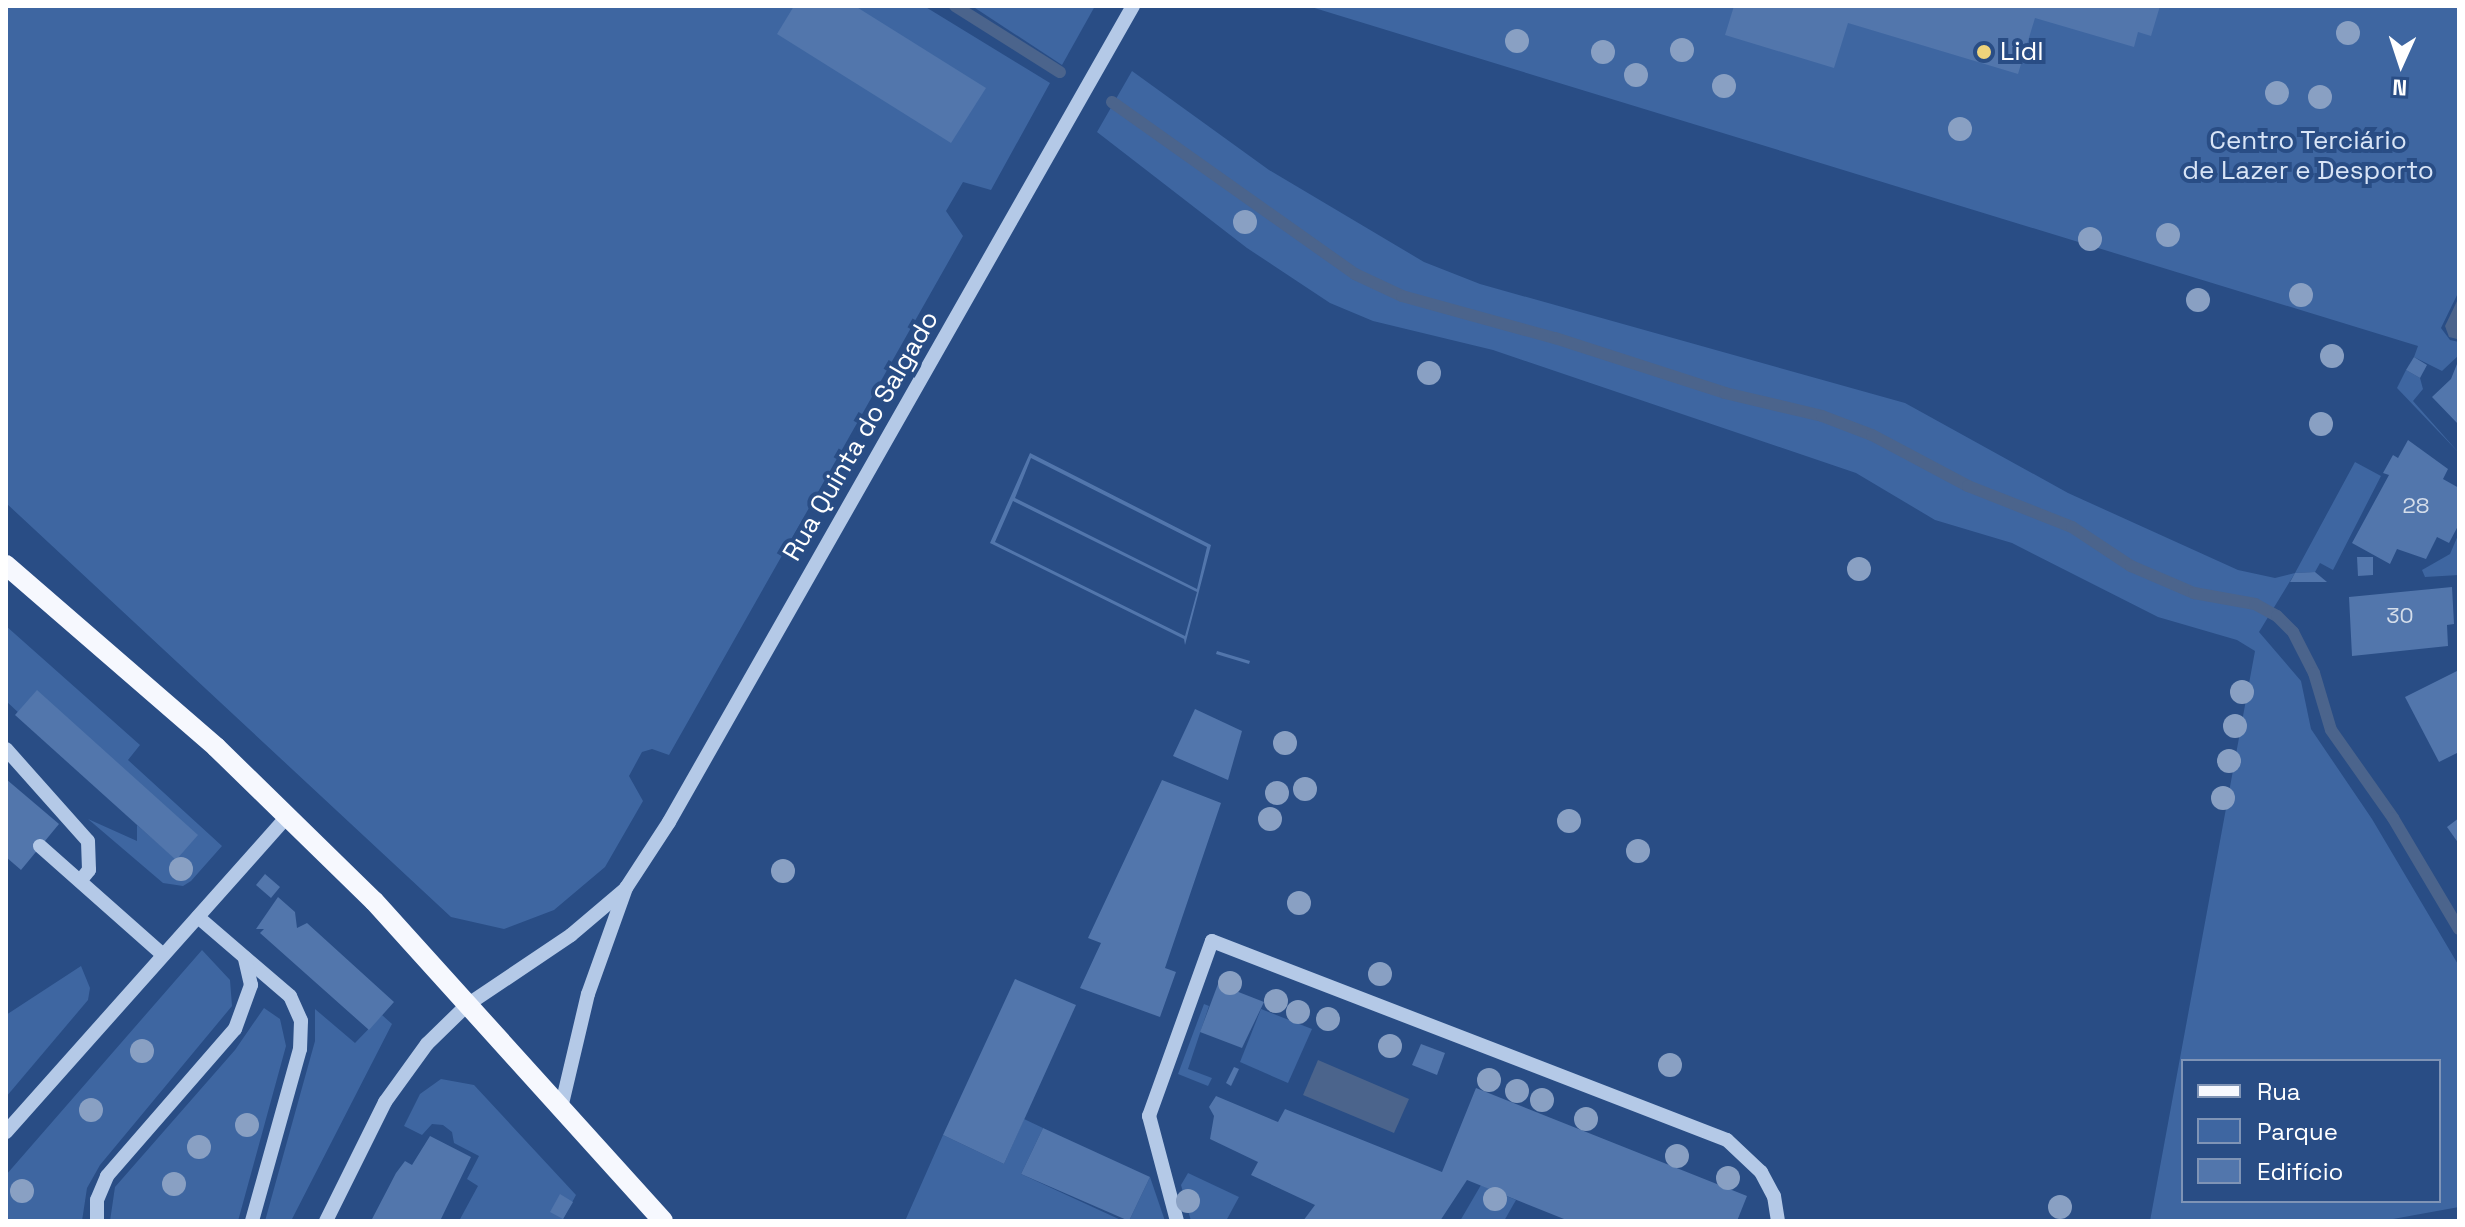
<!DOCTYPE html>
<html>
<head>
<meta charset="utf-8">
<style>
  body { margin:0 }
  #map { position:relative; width:2465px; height:1227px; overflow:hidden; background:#294d85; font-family:"Space Grotesk",sans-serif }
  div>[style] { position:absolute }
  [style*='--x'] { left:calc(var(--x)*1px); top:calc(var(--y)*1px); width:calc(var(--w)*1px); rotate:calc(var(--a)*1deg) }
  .green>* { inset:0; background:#3e66a1 }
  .water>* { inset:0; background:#4b648c }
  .stream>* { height:12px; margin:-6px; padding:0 6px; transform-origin:6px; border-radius:6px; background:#4b648c }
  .building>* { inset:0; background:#5276ac }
  .minor>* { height:14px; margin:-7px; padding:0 7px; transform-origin:7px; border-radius:7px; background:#b4c9e7 }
  .major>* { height:20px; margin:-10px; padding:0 10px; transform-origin:10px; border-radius:10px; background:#f6f8fe }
  .trees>* { width:24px; height:24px; margin:-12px; border-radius:50%; background:#89a0c3 }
  .dots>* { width:22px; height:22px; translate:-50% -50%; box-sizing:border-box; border:4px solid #294d85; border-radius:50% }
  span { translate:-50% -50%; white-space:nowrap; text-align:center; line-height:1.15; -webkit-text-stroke:8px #294d85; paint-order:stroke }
  .number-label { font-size:22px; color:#d4ddea }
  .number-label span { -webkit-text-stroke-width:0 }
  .poi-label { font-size:26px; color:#fff }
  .left { translate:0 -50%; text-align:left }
  .park-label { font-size:26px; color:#d8e4f6 }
  .street-label { font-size:26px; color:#fff }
  .frame { position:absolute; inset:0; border:8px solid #fff; pointer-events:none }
  .legend { position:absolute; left:2181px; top:1059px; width:260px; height:144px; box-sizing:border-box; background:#294d85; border:2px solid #7f94b6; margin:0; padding:10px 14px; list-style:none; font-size:24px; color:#fff }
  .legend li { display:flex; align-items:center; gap:16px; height:40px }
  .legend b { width:40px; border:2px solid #7f94b6 }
  .north { position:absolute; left:2361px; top:24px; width:80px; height:80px; -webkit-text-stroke:6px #294d85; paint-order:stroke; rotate:183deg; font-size:22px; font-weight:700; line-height:32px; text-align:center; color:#fff }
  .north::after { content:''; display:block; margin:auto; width:28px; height:36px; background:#fff; clip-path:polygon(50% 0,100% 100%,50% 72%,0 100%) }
</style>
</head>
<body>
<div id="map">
  <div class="green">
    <div style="clip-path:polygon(6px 6px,924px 6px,1050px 83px,991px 190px,963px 182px,946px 211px,963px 236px,669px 755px,652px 749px,642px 752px,629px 776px,643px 801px,605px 867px,554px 910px,504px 929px,451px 917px,6px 503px)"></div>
    <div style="clip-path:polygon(972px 6px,1095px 6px,1062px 65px)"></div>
    <div style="clip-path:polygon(1308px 6px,2459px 6px,2459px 291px,2441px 328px,2450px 340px,2459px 342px,2459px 355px,2442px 371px,2414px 357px,2418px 346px)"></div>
    <div style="clip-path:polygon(evenodd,1132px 71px,1269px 170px,1424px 262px,1480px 284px,1905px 403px,2068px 493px,2238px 570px,2275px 578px,2295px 573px,2355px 462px,2381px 476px,2333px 570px,2320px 563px,2315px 572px,2295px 573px,2259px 632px,2301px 681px,2311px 729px,2372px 819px,2459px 966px,2459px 1207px,2382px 1221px,2150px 1221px,2255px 651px,2237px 640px,2158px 617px,2012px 543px,1935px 520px,1856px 473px,1493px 350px,1373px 321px,1330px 303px,1247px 248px,1097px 132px,1132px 71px,2183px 1061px,2439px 1061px,2439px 1201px,2183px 1201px,2183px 1061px)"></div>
    <div style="clip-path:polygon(2406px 370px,2420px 378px,2423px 389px,2413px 401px,2459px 453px,2397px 388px)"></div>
    <div style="clip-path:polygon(2459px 533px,2459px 575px,2425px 577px,2422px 570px,2450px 554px)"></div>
    <div style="clip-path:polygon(6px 626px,140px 745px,128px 760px,222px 846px,191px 881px,183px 886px,163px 883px,88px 819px,137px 841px,137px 825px,176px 859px,6px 701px)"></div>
    <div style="clip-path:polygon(202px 950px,230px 980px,232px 1006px,100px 1165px,87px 1188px,82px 1221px,6px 1221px,6px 1175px)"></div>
    <div style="clip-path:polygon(81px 966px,90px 988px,88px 1000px,6px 1097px,6px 1015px)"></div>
    <div style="clip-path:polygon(1204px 1004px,1209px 1006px,1188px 1069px,1212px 1078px,1208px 1086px,1178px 1074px)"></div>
    <div style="clip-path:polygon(264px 1008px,280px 1019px,286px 1046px,238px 1221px,110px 1221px,115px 1187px,235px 1050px)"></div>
    <div style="clip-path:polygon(315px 1009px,355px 1043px,382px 1015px,392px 1024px,291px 1221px,265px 1221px,315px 1041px)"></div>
    <div style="clip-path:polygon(1261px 1009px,1312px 1029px,1288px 1083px,1240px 1062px)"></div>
    <div style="clip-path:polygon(441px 1079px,474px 1085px,576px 1195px,562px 1221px,459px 1221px,478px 1186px,467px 1179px,479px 1156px,454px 1143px,452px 1132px,443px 1125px,432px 1124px,422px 1135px,404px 1126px,420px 1094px)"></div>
    <div style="clip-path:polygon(1024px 1119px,1043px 1128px,1021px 1174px,1123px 1221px,905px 1221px,943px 1135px,1004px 1164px)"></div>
    <div style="clip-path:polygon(1188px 1173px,1239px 1197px,1226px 1221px,1191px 1221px,1181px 1185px)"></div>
    <div style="clip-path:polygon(1150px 1177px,1165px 1221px,1129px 1221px)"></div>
    <div style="clip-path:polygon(1481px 1185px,1516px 1200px,1504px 1221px,1460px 1221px)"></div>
  </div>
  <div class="water">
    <div style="clip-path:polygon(2459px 297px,2459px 339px,2457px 339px,2449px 337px,2445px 326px)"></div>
    <div style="clip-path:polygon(1318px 1060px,1409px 1099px,1394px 1133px,1303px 1095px)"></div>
  </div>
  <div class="stream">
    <div style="--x:955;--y:6;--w:124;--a:32.2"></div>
    <div style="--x:1112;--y:102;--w:298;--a:35.3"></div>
    <div style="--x:1355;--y:274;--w:52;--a:25.1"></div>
    <div style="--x:1402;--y:296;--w:159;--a:15.4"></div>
    <div style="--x:1555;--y:338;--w:179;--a:17.9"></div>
    <div style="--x:1725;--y:393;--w:100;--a:13.3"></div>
    <div style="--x:1822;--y:416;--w:53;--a:20.8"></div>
    <div style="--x:1872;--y:435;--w:109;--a:28"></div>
    <div style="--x:1968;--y:486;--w:112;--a:21.5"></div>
    <div style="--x:2072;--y:527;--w:71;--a:33.5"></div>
    <div style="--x:2131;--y:566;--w:69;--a:23.2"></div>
    <div style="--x:2194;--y:593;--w:62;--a:10.2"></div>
    <div style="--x:2255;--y:604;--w:25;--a:29"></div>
    <div style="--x:2277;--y:616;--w:23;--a:45"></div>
    <div style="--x:2293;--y:632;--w:46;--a:62.9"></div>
    <div style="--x:2314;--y:673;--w:59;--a:73.4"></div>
    <div style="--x:2331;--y:730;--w:108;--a:54.8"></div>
    <div style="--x:2393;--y:818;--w:129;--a:59.3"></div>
  </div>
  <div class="building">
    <div style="clip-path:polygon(794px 6px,855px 6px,986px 88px,951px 143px,777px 34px)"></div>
    <div style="clip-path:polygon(1734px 6px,2160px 6px,2151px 36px,2138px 32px,2134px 47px,2035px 18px,2018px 74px,1848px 23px,1834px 68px,1725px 35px)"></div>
    <div style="clip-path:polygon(2414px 357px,2427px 365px,2420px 378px,2406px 370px)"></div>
    <div style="clip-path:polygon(2459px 359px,2459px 425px,2432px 397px,2451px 379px)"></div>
    <div style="clip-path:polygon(2408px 440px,2448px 469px,2443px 479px,2459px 488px,2459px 524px,2449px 543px,2437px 537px,2426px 559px,2397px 549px,2390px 564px,2352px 543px,2389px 475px,2383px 473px,2393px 455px,2398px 458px)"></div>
    <div style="clip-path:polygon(evenodd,1030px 453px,1211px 545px,1185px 645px,1184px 639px,990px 543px,1030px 453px,1031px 458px,1207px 547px,1197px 589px,1015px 498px,1031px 458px,1030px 453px,1013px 501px,1197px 592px,1185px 636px,995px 542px,1013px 501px)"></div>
    <div style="clip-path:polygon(2357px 557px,2373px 557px,2373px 575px,2358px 576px)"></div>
    <div style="clip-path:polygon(2315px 572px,2327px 582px,2290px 582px,2295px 573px)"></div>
    <div style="clip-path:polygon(2452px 587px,2454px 624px,2447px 625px,2448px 646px,2352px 656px,2349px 597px)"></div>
    <div style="clip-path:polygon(1217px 651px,1250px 661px,1249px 664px,1216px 654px)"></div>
    <div style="clip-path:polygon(2459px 670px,2459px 752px,2439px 762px,2405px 697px)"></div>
    <div style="clip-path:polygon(37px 690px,198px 835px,176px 860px,15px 715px)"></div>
    <div style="clip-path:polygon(1195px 709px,1242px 731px,1228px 780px,1173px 756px)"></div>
    <div style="clip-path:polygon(6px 779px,59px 824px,21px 870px,6px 857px)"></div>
    <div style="clip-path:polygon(1162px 780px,1221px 803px,1165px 968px,1176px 972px,1160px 1017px,1080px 988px,1101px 943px,1088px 938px)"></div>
    <div style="clip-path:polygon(2459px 818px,2459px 844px,2447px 827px)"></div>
    <div style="clip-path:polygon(265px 874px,280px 887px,271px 898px,256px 885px)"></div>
    <div style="clip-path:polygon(278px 897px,295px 912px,297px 928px,307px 923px,394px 1002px,369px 1030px,260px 933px,264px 929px,256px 929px)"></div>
    <div style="clip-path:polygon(1015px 979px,1076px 1005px,1004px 1164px,943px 1135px)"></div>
    <div style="clip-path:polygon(1218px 984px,1264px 1002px,1242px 1048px,1200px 1032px)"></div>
    <div style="clip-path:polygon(1421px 1044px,1445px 1053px,1437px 1075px,1412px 1065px)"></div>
    <div style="clip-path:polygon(1234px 1067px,1239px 1069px,1231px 1086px,1226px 1083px)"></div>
    <div style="clip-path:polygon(1476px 1088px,1747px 1196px,1737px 1221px,1569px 1221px,1467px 1180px,1440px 1221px,1303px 1221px,1315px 1205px,1251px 1175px,1258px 1162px,1210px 1139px,1214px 1116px,1209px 1107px,1216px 1096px,1278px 1122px,1285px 1109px,1442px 1172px)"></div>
    <div style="clip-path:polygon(1043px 1128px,1150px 1177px,1129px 1221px,1021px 1174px)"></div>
    <div style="clip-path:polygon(430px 1136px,471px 1157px,440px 1221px,371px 1221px,396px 1173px,405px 1161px,412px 1165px)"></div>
    <div style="clip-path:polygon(560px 1194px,573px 1202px,563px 1219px,550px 1212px)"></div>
  </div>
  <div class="minor">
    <div style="--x:6;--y:749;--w:123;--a:48.3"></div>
    <div style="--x:88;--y:841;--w:29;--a:88"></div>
    <div style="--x:89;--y:870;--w:14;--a:129"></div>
    <div style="--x:40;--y:846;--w:164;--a:41.5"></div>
    <div style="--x:198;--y:917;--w:121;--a:40.7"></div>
    <div style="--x:290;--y:996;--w:27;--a:66"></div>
    <div style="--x:301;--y:1021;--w:28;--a:92"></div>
    <div style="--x:300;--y:1049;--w:179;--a:105.6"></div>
    <div style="--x:561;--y:1108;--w:117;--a:-76.7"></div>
    <div style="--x:588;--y:994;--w:113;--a:-70.3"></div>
    <div style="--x:626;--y:888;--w:79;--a:-56.9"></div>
    <div style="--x:669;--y:822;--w:939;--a:-60.38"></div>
    <div style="--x:6;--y:1132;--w:424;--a:-48.3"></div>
    <div style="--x:97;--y:1221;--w:21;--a:-90"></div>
    <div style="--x:97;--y:1200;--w:26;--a:-67"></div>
    <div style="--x:107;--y:1176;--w:195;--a:-49"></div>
    <div style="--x:235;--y:1029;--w:47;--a:-70"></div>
    <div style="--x:251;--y:985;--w:28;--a:-103"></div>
    <div style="--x:326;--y:1221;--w:133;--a:-63.6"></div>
    <div style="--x:385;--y:1102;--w:72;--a:-54.1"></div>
    <div style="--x:427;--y:1044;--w:56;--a:-44.3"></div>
    <div style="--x:467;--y:1005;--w:125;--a:-33.9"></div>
    <div style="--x:571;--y:935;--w:70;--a:-40.3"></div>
    <div style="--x:1177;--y:1221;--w:109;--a:-104.9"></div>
    <div style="--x:1149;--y:1116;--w:186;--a:-70.2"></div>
    <div style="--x:1212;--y:941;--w:552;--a:21.13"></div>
    <div style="--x:1727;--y:1140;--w:47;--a:43.3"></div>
    <div style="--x:1761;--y:1172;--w:27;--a:62"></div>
    <div style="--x:1774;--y:1196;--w:25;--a:81"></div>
  </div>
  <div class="major">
    <div style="--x:6;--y:565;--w:278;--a:40.9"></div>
    <div style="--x:216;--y:747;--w:221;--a:44.3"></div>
    <div style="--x:374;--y:901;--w:431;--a:47.9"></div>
  </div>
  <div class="trees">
    <div style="left:2348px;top:33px"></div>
    <div style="left:1517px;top:41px"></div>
    <div style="left:1682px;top:50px"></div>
    <div style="left:1603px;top:52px"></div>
    <div style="left:1636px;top:75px"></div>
    <div style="left:1724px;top:86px"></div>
    <div style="left:2277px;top:93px"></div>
    <div style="left:2320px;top:97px"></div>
    <div style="left:1960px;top:129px"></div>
    <div style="left:1245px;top:222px"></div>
    <div style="left:2168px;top:235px"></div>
    <div style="left:2090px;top:239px"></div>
    <div style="left:2301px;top:295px"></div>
    <div style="left:2198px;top:300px"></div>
    <div style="left:2332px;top:356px"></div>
    <div style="left:1429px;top:373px"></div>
    <div style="left:2321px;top:424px"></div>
    <div style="left:1859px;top:569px"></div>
    <div style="left:2242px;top:692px"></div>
    <div style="left:2235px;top:726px"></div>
    <div style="left:1285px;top:743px"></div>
    <div style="left:2229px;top:761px"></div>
    <div style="left:1305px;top:789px"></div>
    <div style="left:1277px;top:793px"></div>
    <div style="left:2223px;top:798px"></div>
    <div style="left:1270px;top:819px"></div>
    <div style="left:1569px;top:821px"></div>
    <div style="left:1638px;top:851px"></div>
    <div style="left:181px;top:869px"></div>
    <div style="left:783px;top:871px"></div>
    <div style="left:1299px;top:903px"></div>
    <div style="left:1380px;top:974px"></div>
    <div style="left:1230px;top:983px"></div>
    <div style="left:1276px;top:1001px"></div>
    <div style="left:1298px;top:1012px"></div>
    <div style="left:1328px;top:1019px"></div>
    <div style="left:1390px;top:1046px"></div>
    <div style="left:142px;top:1051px"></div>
    <div style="left:1670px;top:1065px"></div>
    <div style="left:1489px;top:1080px"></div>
    <div style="left:1517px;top:1091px"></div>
    <div style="left:1542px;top:1100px"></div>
    <div style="left:91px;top:1110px"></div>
    <div style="left:1586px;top:1119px"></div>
    <div style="left:247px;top:1125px"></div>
    <div style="left:199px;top:1147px"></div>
    <div style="left:1677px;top:1156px"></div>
    <div style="left:1728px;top:1178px"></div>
    <div style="left:174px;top:1184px"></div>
    <div style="left:22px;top:1191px"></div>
    <div style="left:1495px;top:1199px"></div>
    <div style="left:1188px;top:1201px"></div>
    <div style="left:2060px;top:1207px"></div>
  </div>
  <div class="dots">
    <div style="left:1984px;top:52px;background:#eed37b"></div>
  </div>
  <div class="number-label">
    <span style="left:2416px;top:506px">28</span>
    <span style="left:2400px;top:616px">30</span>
  </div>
  <div class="poi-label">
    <span class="left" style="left:2000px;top:52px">Lidl</span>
  </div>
  <div class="park-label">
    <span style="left:2308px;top:156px">Centro Terciário<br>de Lazer e Desporto</span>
  </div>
  <div class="street-label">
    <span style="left:861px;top:436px;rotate:-60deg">Rua Quinta do Salgado</span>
  </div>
  <div class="frame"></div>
  <ul class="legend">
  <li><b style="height:10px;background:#f6f8fe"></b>Rua</li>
  <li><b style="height:22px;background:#3e66a1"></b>Parque</li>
  <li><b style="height:22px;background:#5276ac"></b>Edifício</li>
  </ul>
  <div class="north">N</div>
</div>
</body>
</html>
